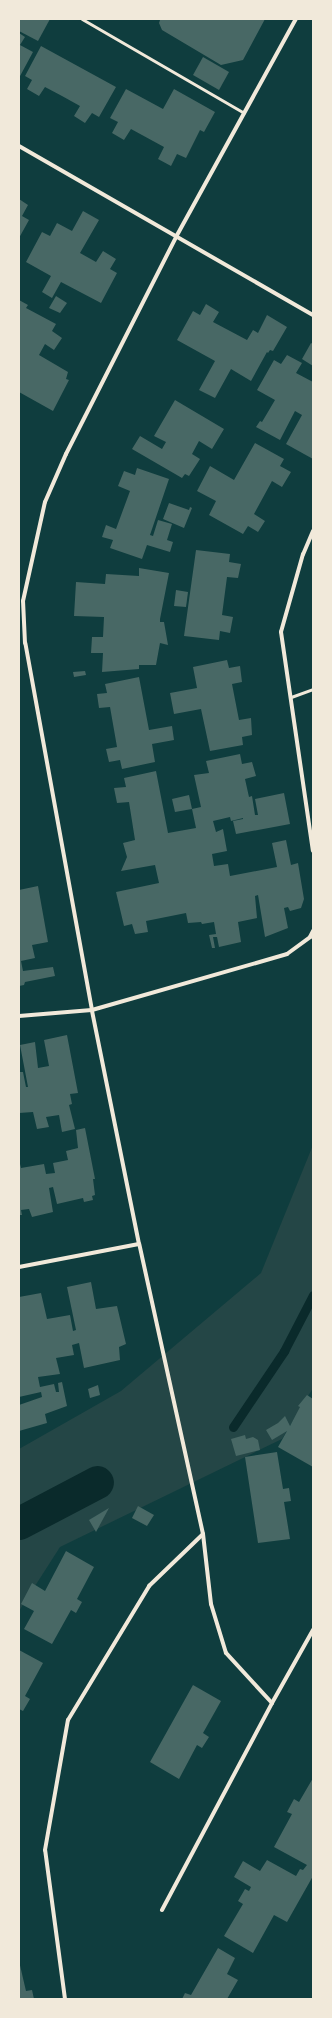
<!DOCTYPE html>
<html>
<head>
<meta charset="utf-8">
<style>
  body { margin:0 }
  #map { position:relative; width:332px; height:2018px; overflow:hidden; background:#0f3d3e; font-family:"DejaVu Sans",sans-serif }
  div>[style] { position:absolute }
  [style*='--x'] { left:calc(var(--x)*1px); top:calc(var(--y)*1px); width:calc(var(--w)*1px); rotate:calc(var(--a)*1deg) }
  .green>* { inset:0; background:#244646 }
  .stream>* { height:9px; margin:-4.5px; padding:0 4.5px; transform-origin:4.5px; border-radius:4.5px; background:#0a2a2b }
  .canal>* { height:33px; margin:-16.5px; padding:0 16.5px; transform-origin:16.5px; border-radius:16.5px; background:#0a2a2b }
  .building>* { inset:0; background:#486865 }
  .service>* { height:3px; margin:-1.5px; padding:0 1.5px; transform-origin:1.5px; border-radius:1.5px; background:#f1e9da }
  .minor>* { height:4px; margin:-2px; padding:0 2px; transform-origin:2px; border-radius:2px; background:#f1e9da }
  span { translate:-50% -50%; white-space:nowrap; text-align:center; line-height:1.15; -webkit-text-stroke:3px #f1e9da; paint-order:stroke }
  .frame { position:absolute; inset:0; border:20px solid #f1e9da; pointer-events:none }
</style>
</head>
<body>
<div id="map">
  <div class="green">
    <div style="clip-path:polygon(313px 1145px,313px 1388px,282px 1439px,60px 1547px,19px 1611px,19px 1449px,121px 1391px,261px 1273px)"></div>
  </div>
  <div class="stream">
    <div style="--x:233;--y:1427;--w:92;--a:-56.1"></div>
    <div style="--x:284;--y:1351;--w:63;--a:-62.6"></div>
  </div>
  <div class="canal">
    <div style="--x:19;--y:1523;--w:88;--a:-27.7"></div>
  </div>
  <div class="building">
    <div style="clip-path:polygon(19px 19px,50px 19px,38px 41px,19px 31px)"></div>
    <div style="clip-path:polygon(158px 19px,265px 19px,243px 60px,221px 65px,162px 30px,159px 23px,160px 20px)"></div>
    <div style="clip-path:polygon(19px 33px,25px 37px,20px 45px,33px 52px,19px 78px)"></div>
    <div style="clip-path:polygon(41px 46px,116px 87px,99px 117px,92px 113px,85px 123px,74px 116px,80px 106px,62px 96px,45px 87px,39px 96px,27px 89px,32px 80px,25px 76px)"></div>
    <div style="clip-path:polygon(203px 57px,229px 72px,219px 90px,193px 75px)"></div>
    <div style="clip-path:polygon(126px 89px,163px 109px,174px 89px,215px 112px,204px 132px,200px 130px,186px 158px,177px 154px,171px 166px,158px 159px,164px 147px,131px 129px,124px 140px,112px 133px,118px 122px,110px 118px)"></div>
    <div style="clip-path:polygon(19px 199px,28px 205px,22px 216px,29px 220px,19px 238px)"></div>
    <div style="clip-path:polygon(83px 211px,99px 220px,80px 253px,96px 262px,103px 251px,116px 259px,110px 269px,117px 273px,101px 303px,61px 282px,52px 298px,42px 292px,51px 276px,26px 262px,42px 232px,50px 236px,57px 223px,72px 231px)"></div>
    <div style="clip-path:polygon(56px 296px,67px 303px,60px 313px,49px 308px)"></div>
    <div style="clip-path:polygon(19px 300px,28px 305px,26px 308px,56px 324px,52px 331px,62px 338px,54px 350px,45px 344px,39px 355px,68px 372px,66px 379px,69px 380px,53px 411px,19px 392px)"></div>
    <div style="clip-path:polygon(206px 304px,219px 312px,213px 322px,247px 340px,253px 330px,258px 333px,267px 315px,287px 327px,273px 351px,270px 350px,268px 353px,267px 352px,251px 381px,231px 369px,215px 398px,199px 390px,215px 361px,177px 340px,193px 311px,200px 315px)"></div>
    <div style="clip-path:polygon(311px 343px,313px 344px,313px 366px,302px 359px)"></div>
    <div style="clip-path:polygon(287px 355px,302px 363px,296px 373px,313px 382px,313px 459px,286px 444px,302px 415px,295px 411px,280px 440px,256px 427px,260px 421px,262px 422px,275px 400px,257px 390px,274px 360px,281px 364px)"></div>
    <div style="clip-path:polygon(175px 400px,224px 429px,212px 449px,199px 441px,192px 454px,200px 459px,189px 476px,185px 474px,182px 478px,132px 449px,140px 436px,162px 449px,166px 442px,154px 436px)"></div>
    <div style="clip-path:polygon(255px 443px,284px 459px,280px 466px,291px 472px,282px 487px,272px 481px,254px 514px,265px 521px,258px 532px,248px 526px,243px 534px,209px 515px,216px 501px,197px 491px,210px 466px,234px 480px)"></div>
    <div style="clip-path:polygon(137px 468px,169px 479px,150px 535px,153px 536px,158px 520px,172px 524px,167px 540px,173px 542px,170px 552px,147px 545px,142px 559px,110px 548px,113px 540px,102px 537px,106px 525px,116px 529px,130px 491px,118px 486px,124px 471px,135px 475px)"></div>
    <div style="clip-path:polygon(169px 503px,189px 510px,190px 507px,192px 508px,184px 528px,163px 519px)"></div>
    <div style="clip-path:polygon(196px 550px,230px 554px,229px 562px,241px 564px,238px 578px,227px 577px,222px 615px,233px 617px,230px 633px,220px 631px,219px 640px,184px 636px)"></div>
    <div style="clip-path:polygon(139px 568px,169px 573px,160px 619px,160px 622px,164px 622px,168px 645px,160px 643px,156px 665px,139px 665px,139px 669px,102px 672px,103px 653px,91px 653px,92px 637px,103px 637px,104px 617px,74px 616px,76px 582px,105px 584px,106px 574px,139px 576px)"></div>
    <div style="clip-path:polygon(176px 590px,188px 592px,186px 607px,174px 606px)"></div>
    <div style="clip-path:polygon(227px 660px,229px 668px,240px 666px,242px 682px,232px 684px,239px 720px,251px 718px,252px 735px,242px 737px,243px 745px,210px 751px,201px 709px,174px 714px,170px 693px,197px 688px,193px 667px)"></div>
    <div style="clip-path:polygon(85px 671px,86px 675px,74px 677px,73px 672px)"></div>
    <div style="clip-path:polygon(139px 677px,149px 730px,172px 726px,174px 740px,152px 744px,155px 762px,122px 769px,120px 760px,109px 762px,106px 749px,117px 747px,110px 707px,99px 708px,97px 694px,107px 693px,105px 684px)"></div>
    <div style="clip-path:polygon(240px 754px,242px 764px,252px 762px,256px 776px,245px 779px,249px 797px,252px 796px,255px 815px,258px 815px,255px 799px,284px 793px,290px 824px,236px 834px,233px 821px,243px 819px,243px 818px,231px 821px,230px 817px,213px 821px,216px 832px,223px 829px,227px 851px,212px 854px,214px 866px,228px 864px,230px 876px,277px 867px,272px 843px,286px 840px,291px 865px,298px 863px,304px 899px,301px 908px,290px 911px,288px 907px,284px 908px,288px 928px,265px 937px,258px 895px,255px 896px,257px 918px,238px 922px,241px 942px,219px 947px,217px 937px,213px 937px,215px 948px,212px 948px,209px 935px,216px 934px,214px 922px,202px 924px,201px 922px,188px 923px,186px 913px,146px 921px,148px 932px,135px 934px,132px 924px,124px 926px,116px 892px,159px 883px,155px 865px,121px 871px,127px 857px,123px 843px,135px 840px,129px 802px,117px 803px,114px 788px,126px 787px,124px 778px,156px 771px,168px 833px,196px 828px,192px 809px,201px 807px,194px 775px,209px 773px,206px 761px)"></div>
    <div style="clip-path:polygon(189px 795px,192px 809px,175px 812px,172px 799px)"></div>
    <div style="clip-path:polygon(38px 886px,48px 942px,32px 945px,35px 958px,21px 961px,23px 971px,53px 967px,55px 976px,25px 982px,24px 985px,19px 986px,19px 890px)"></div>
    <div style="clip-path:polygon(67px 1035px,78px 1093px,70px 1094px,72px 1104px,69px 1105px,75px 1129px,62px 1132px,59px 1115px,46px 1117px,49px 1127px,37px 1129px,33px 1112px,19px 1113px,19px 1072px,23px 1072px,26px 1087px,28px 1087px,20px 1045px,35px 1042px,38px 1068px,49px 1066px,44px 1040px)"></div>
    <div style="clip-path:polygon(85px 1128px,95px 1179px,93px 1179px,95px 1195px,92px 1196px,93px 1200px,84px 1202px,83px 1198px,57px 1204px,53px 1187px,49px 1188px,53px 1212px,32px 1217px,29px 1209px,21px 1210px,22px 1215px,19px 1215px,19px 1160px,21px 1168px,44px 1164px,46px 1174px,55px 1173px,53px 1163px,68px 1160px,66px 1151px,78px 1148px,76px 1130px)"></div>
    <div style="clip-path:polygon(91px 1282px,96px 1309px,117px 1306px,126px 1344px,119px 1347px,120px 1360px,84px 1368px,79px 1343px,72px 1345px,74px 1355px,56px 1358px,60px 1374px,38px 1377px,40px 1387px,54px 1384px,56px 1392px,59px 1392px,58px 1383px,62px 1382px,67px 1406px,45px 1414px,47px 1423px,19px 1431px,19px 1405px,42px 1397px,41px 1392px,19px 1397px,19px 1297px,41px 1293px,47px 1319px,70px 1315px,73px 1331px,76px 1330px,67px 1287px)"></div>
    <div style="clip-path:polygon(98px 1385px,100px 1395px,90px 1398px,88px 1389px)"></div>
    <div style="clip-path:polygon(307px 1395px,313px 1399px,313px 1467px,278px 1447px,287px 1431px,272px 1440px,266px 1430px,278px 1423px,285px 1416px,290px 1426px,300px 1407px,298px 1406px)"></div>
    <div style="clip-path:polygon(245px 1435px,246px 1439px,253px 1437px,258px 1440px,260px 1450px,236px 1456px,231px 1439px)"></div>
    <div style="clip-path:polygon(277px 1452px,283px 1489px,289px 1488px,291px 1501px,284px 1502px,290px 1539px,258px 1543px,245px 1457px)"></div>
    <div style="clip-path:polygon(138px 1506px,154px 1515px,147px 1526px,132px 1518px)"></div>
    <div style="clip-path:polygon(109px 1508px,96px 1532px,89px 1520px)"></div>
    <div style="clip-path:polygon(66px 1551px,94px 1567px,77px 1599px,82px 1602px,76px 1613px,71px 1610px,52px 1644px,24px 1629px,34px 1611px,21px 1604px,32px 1583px,45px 1591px)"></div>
    <div style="clip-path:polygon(19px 1650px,43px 1663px,25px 1696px,30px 1699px,23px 1711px,19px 1709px)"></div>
    <div style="clip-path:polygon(193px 1685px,221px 1701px,203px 1733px,209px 1737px,202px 1748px,197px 1745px,179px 1779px,150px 1762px)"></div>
    <div style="clip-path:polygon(313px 1778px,313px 1876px,287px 1922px,274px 1915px,253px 1953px,224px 1936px,243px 1904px,238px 1901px,245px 1889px,249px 1891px,251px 1887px,234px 1877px,243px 1861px,260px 1871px,267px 1860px,296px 1876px,300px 1869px,303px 1870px,307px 1865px,274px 1847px,292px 1814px,287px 1812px,294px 1799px,299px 1802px)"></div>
    <div style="clip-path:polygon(218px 1948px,235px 1958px,227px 1974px,238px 1980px,227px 1999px,182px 1999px,185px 1993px,191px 1995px)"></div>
    <div style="clip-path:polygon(19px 1961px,26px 1991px,32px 1990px,34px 1999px,19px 1999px)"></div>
  </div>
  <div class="service">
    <div style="--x:82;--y:19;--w:187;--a:30.1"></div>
    <div style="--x:291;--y:697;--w:23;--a:-20"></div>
  </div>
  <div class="minor">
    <div style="--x:19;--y:146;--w:339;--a:29.9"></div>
    <div style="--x:313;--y:531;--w:25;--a:113"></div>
    <div style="--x:303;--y:554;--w:81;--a:105.8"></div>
    <div style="--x:281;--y:632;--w:221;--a:81.7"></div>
    <div style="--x:19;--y:1016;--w:73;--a:-4.7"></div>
    <div style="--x:92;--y:1010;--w:203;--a:-16"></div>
    <div style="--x:287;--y:954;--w:29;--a:-36"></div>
    <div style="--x:310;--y:937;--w:7;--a:-63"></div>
    <div style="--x:19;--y:1267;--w:122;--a:-10.9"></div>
    <div style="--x:272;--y:1703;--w:68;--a:-132.6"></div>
    <div style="--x:226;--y:1653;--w:51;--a:-107"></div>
    <div style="--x:211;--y:1604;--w:70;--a:-96.5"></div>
    <div style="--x:203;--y:1534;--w:297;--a:-102.4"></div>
    <div style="--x:139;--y:1244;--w:239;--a:-101.4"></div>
    <div style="--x:92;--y:1010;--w:373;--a:-100.3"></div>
    <div style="--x:25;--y:643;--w:42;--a:-92.7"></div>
    <div style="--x:23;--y:601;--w:101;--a:-77.5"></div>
    <div style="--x:45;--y:502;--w:52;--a:-66.4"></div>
    <div style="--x:66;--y:454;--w:243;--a:-63.1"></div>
    <div style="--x:176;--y:237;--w:249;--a:-61.2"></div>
    <div style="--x:162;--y:1910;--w:234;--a:-62"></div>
    <div style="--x:272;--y:1703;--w:84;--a:-60.7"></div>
    <div style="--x:65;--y:1999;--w:150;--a:-97.6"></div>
    <div style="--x:45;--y:1850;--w:132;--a:-80"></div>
    <div style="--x:68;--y:1720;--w:157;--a:-58.8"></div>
    <div style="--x:149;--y:1586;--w:75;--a:-43.9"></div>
  </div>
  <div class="frame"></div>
</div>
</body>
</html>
